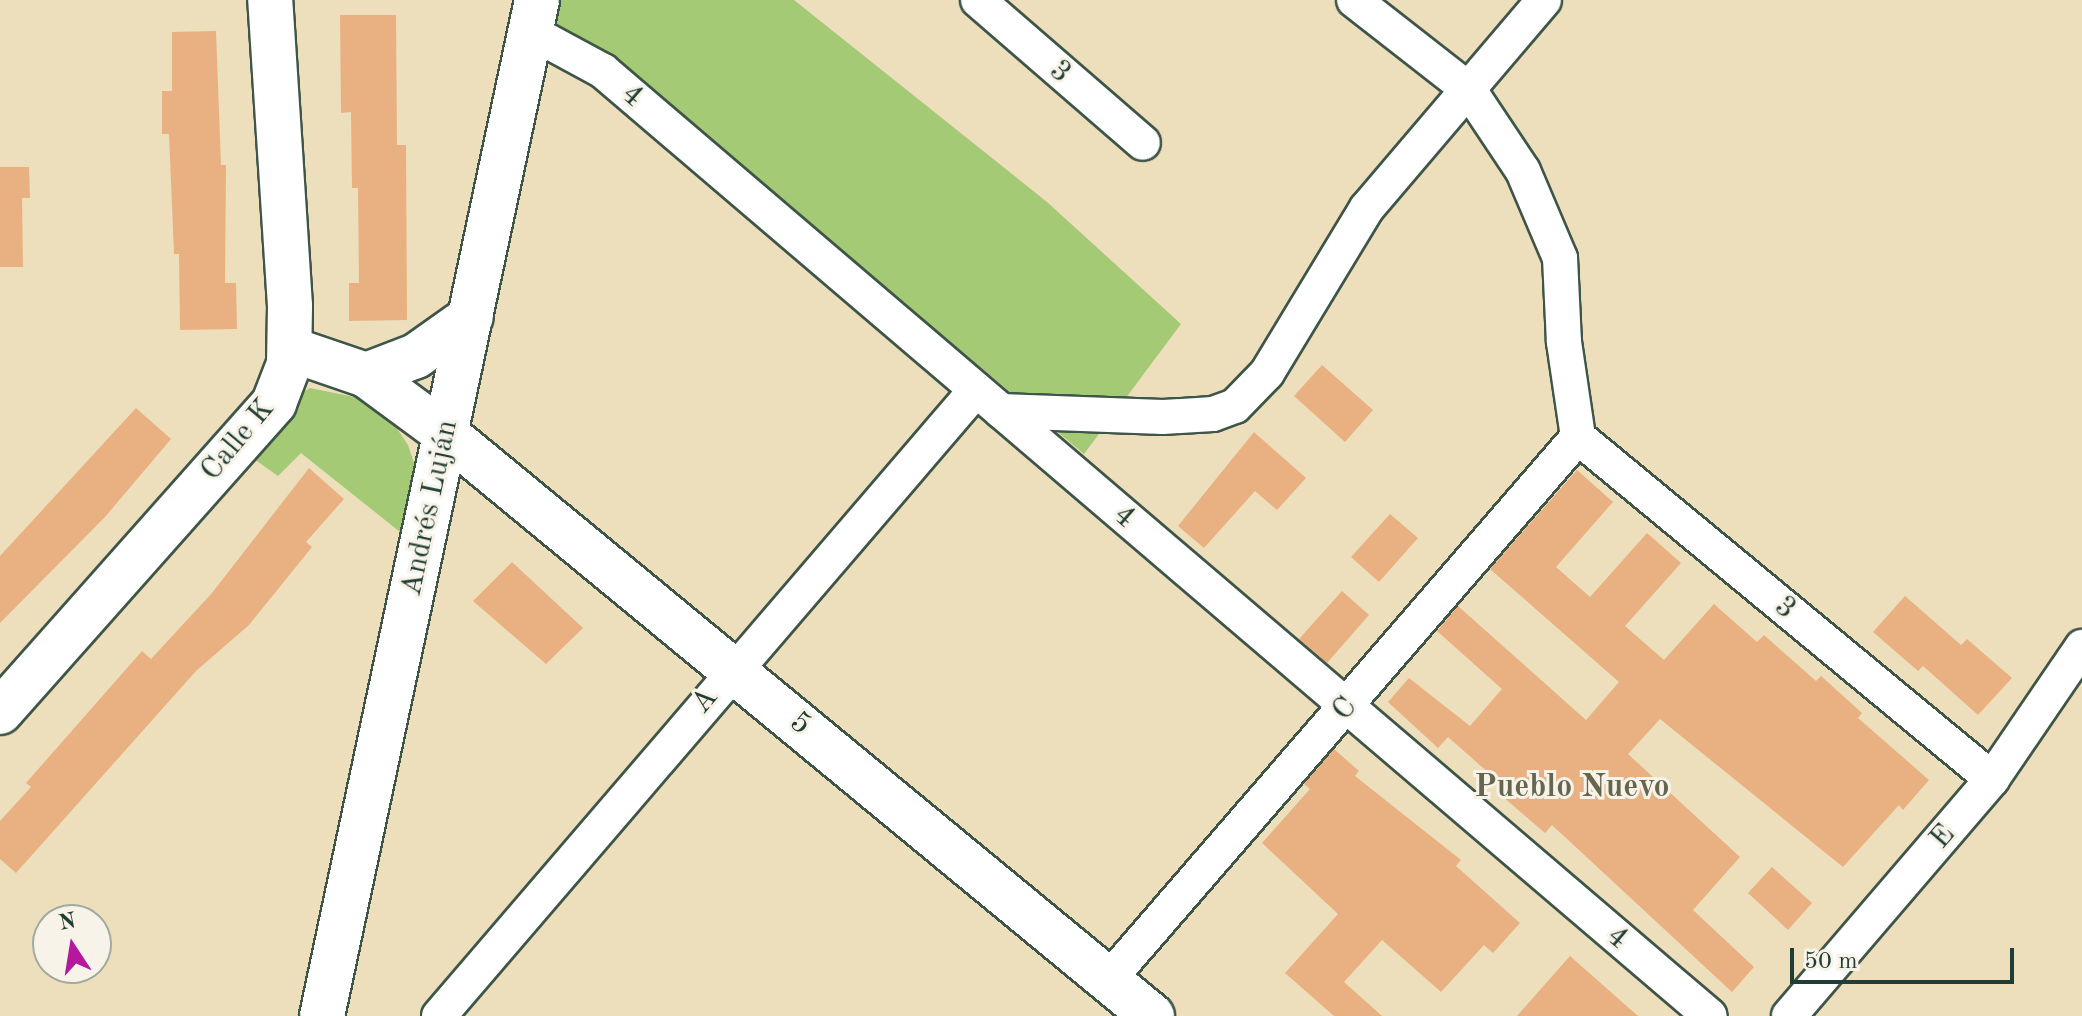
<!DOCTYPE html>
<html>
<head>
<meta charset="utf-8">
<style>
  body { margin:0 }
  #map { position:relative; width:2082px; height:1016px; overflow:hidden; background:#eddebc; font-family:"Old Standard TT",serif }
  div>[style] { position:absolute }
  [style*='--x'] { left:calc(var(--x)*1px); top:calc(var(--y)*1px); width:calc(var(--w)*1px); rotate:calc(var(--a)*1deg) }
  .green>* { inset:0; background:#a4ca75 }
  .building>* { inset:0; background:#e9b182 }
  .roads { filter:drop-shadow(2px 0 #3e5548) drop-shadow(-2px 0 #3e5548) drop-shadow(0 2px #3e5548) drop-shadow(0 -2px #3e5548) }
  .minor>* { height:34px; margin:-17px; padding:0 17px; transform-origin:17px; border-radius:17px; background:#fff }
  .tertiary>* { height:44px; margin:-22px; padding:0 22px; transform-origin:22px; border-radius:22px; background:#fff }
  span { translate:-50% -50%; white-space:nowrap; text-align:center; line-height:1.15; -webkit-text-stroke:6px #f7f3e8; paint-order:stroke }
  .street-label { font-size:30px; color:#1f3d34 }
  .neighbourhood-label { font-size:32px; color:#66664f; font-weight:700 }
  .north { position:absolute; left:32px; top:904px; width:80px; height:80px; box-sizing:border-box; background:#f7f3e8; border:2px solid #a1aaa0; border-radius:50%; rotate:348deg; font-size:22px; font-weight:700; line-height:32px; text-align:center; color:#1f3d34 }
  .north::after { content:''; display:block; margin:auto; width:28px; height:36px; background:#b5179e; clip-path:polygon(50% 0,100% 100%,50% 72%,0 100%) }
  .scale { position:absolute; left:1790px; top:948px; width:224px; height:36px; box-sizing:border-box; border:4px solid #1f3d34; border-top:0; padding-left:10px; font-size:24px; line-height:28px; white-space:nowrap; color:#1f3d34; -webkit-text-stroke:6px #f7f3e8; paint-order:stroke }
</style>
</head>
<body>
<div id="map">
  <div class="green">
    <div style="clip-path:polygon(550px 0,794px 0,1047px 202px,1181px 324px,1084px 454px,607px 54px,557px 24px)"></div>
    <div style="clip-path:polygon(310px 388px,359px 398px,396px 427px,408px 445px,417px 472px,400px 532px,301px 453px,278px 476px,254px 459px,293px 415px,303px 392px)"></div>
  </div>
  <div class="building">
    <div style="clip-path:polygon(340px 15px,396px 15px,397px 145px,406px 145px,407px 320px,349px 321px,349px 283px,359px 283px,358px 188px,352px 188px,351px 112px,341px 113px)"></div>
    <div style="clip-path:polygon(216px 31px,221px 165px,226px 165px,225px 283px,236px 283px,237px 329px,180px 330px,179px 254px,174px 254px,169px 134px,162px 134px,162px 91px,172px 91px,172px 32px)"></div>
    <div style="clip-path:polygon(0 167px,29px 167px,30px 198px,22px 198px,23px 267px,0 267px)"></div>
    <div style="clip-path:polygon(1322px 365px,1373px 410px,1345px 442px,1294px 396px)"></div>
    <div style="clip-path:polygon(136px 408px,171px 439px,105px 517px,0 623px,0 556px)"></div>
    <div style="clip-path:polygon(1254px 432px,1306px 478px,1277px 510px,1255px 491px,1204px 548px,1178px 526px)"></div>
    <div style="clip-path:polygon(309px 468px,344px 499px,306px 542px,312px 547px,249px 625px,196px 671px,16px 873px,0 859px,0 821px,31px 787px,26px 783px,142px 651px,151px 659px,212px 593px)"></div>
    <div style="clip-path:polygon(1577px 470px,1613px 502px,1556px 567px,1590px 597px,1647px 533px,1681px 563px,1625px 626px,1664px 660px,1714px 604px,1757px 642px,1764px 635px,1816px 681px,1821px 676px,1862px 713px,1858px 718px,1929px 780px,1903px 810px,1899px 805px,1843px 867px,1660px 719px,1628px 754px,1740px 857px,1693px 910px,1754px 967px,1732px 992px,1552px 825px,1545px 833px,1502px 796px,1508px 790px,1448px 737px,1438px 748px,1388px 702px,1409px 678px,1470px 726px,1502px 689px,1437px 631px,1458px 606px,1586px 720px,1619px 682px,1490px 569px)"></div>
    <div style="clip-path:polygon(1390px 514px,1418px 538px,1379px 582px,1351px 557px)"></div>
    <div style="clip-path:polygon(512px 562px,583px 628px,546px 664px,473px 601px)"></div>
    <div style="clip-path:polygon(1342px 591px,1369px 615px,1327px 663px,1299px 639px)"></div>
    <div style="clip-path:polygon(1905px 596px,1961px 645px,1967px 639px,2012px 678px,1978px 715px,1923px 666px,1918px 671px,1873px 632px)"></div>
    <div style="clip-path:polygon(1334px 749px,1359px 771px,1355px 776px,1461px 860px,1456px 866px,1520px 923px,1493px 953px,1484px 945px,1441px 992px,1382px 940px,1344px 982px,1382px 1016px,1334px 1016px,1285px 973px,1338px 914px,1262px 843px,1310px 789px,1304px 784px)"></div>
    <div style="clip-path:polygon(1772px 867px,1812px 903px,1788px 930px,1748px 893px)"></div>
    <div style="clip-path:polygon(1570px 956px,1638px 1016px,1517px 1016px)"></div>
  </div>
  <div class="roads">
    <div class="minor">
      <div style="--x:978;--y:0;--w:218;--a:40.9"></div>
      <div style="--x:1354;--y:0;--w:146;--a:38"></div>
      <div style="--x:1469;--y:90;--w:97;--a:56.3"></div>
      <div style="--x:1523;--y:171;--w:95;--a:67"></div>
      <div style="--x:1560;--y:258;--w:84;--a:87.3"></div>
      <div style="--x:1564;--y:342;--w:96;--a:81.6"></div>
      <div style="--x:529;--y:31;--w:84;--a:28.4"></div>
      <div style="--x:603;--y:71;--w:1455;--a:40.49"></div>
      <div style="--x:1001;--y:411;--w:162;--a:2.1"></div>
      <div style="--x:1163;--y:417;--w:50;--a:-3.4"></div>
      <div style="--x:1213;--y:414;--w:23;--a:-20"></div>
      <div style="--x:1235;--y:406;--w:46;--a:-45.9"></div>
      <div style="--x:1267;--y:373;--w:193;--a:-58.8"></div>
      <div style="--x:1367;--y:208;--w:273;--a:-49.6"></div>
      <div style="--x:1578;--y:437;--w:537;--a:39.56"></div>
      <div style="--x:1109;--y:979;--w:717;--a:-49.13"></div>
      <div style="--x:439;--y:1016;--w:825;--a:-49.38"></div>
      <div style="--x:1789;--y:1016;--w:312;--a:-49.4"></div>
      <div style="--x:1992;--y:779;--w:160;--a:-55.7"></div>
    </div>
    <div class="tertiary">
      <div style="--x:290;--y:349;--w:80;--a:18.9"></div>
      <div style="--x:366;--y:375;--w:99;--a:36.4"></div>
      <div style="--x:446;--y:434;--w:915;--a:39.5"></div>
      <div style="--x:366;--y:375;--w:53;--a:-20.8"></div>
      <div style="--x:416;--y:356;--w:67;--a:-35.3"></div>
      <div style="--x:0;--y:712;--w:413;--a:-48.4"></div>
      <div style="--x:274;--y:403;--w:42;--a:-69"></div>
      <div style="--x:289;--y:364;--w:58;--a:-89"></div>
      <div style="--x:290;--y:306;--w:307;--a:-93.7"></div>
      <div style="--x:322;--y:1016;--w:1038;--a:-78.05"></div>
    </div>
  </div>
  <div class="street-label">
    <span style="left:1060px;top:72px;rotate:41deg">3</span>
    <span style="left:632px;top:96px;rotate:41deg">4</span>
    <span style="left:238px;top:440px;rotate:-50deg">Calle K</span>
    <span style="left:430px;top:508px;rotate:-78deg">Andrés Luján</span>
    <span style="left:1124px;top:517px;rotate:41deg">4</span>
    <span style="left:1785px;top:608px;rotate:40deg">3</span>
    <span style="left:705px;top:701px;rotate:-50deg">A</span>
    <span style="left:1345px;top:709px;rotate:-49deg">C</span>
    <span style="left:800px;top:724px;rotate:40deg">5</span>
    <span style="left:1943px;top:837px;rotate:-49deg">E</span>
    <span style="left:1617px;top:938px;rotate:40deg">4</span>
  </div>
  <div class="neighbourhood-label">
    <span style="left:1572px;top:788px">Pueblo Nuevo</span>
  </div>
  <div class="north">N</div>
  <div class="scale">50 m</div>
</div>
</body>
</html>
